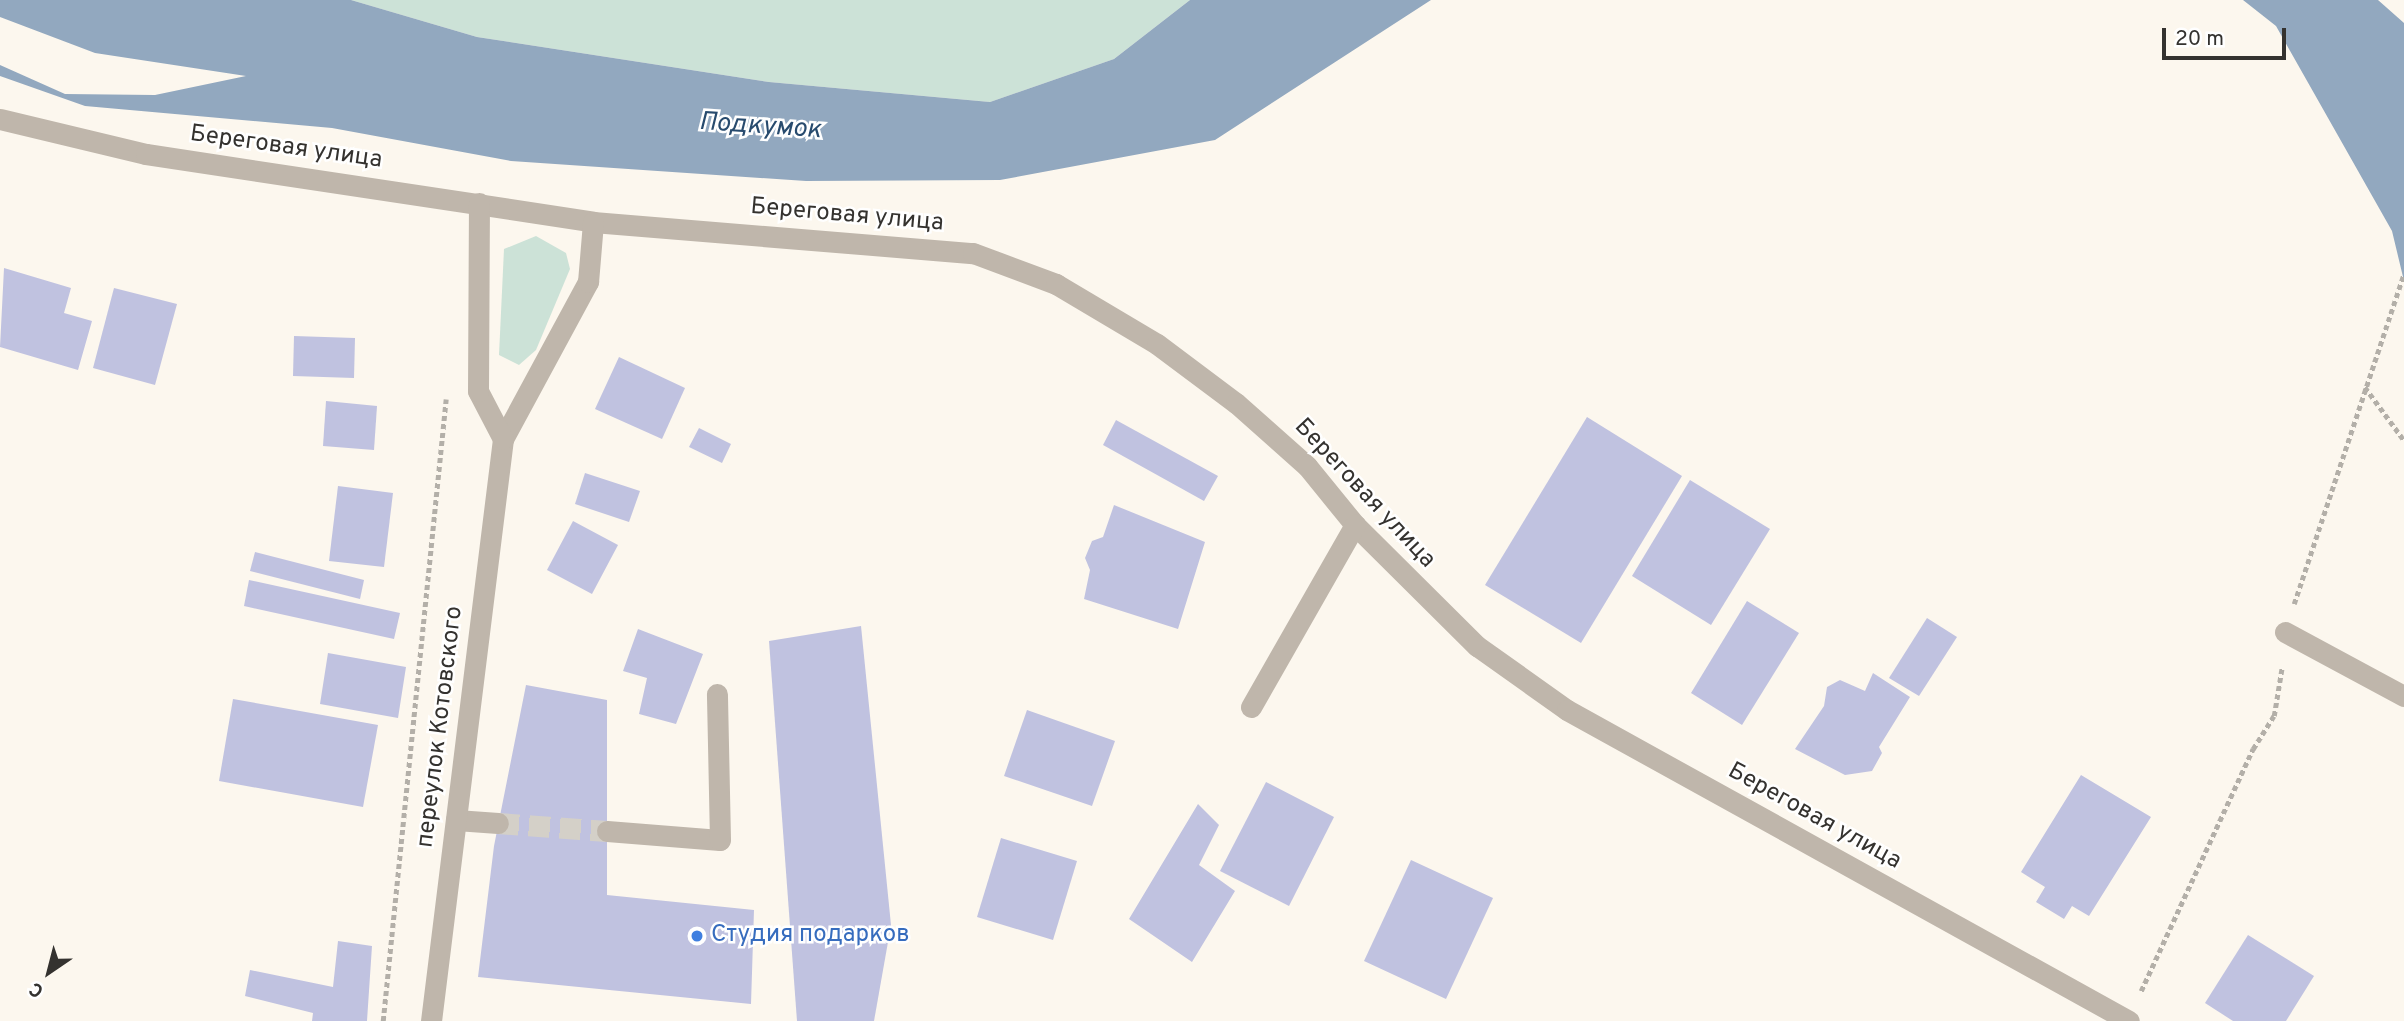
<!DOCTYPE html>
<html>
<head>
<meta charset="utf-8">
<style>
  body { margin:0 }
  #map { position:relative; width:2404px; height:1021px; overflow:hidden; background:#fcf7ee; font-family:Overpass,sans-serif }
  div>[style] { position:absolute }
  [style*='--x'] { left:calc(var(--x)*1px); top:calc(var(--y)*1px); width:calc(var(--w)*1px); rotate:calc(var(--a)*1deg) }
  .green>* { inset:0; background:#cce2d7 }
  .water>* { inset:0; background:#92a8bf }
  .building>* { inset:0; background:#c0c2e0 }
  .minor-tunnel>* { height:21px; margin-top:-10.5px; transform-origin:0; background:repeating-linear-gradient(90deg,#d4d0c8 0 21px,transparent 0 31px) }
  .path>* { height:4.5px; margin-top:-2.25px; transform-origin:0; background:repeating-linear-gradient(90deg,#b3afa8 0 5px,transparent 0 8.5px) }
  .minor>* { height:21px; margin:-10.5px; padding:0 10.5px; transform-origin:10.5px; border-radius:10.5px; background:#bfb6ab }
  .dots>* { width:19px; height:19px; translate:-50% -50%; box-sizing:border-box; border:4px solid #fff; border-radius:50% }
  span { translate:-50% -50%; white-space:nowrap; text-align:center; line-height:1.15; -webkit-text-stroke:5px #fff; paint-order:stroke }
  .street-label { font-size:24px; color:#34322f }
  .shop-label { font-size:24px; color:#366cbe }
  .left { translate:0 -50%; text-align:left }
  .water-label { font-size:26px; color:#284b6e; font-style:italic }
  .north { position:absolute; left:14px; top:937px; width:70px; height:70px; -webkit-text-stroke:5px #fff; paint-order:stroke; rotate:215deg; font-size:19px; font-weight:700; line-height:28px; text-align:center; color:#34322f }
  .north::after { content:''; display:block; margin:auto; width:24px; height:32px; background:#34322f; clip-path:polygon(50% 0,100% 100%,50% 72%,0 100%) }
  .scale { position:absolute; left:2162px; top:28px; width:124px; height:32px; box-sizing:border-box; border:4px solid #34322f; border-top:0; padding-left:9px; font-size:21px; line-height:24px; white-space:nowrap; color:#34322f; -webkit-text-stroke:5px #fff; paint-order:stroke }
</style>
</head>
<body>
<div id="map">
  <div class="green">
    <div style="clip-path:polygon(351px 0,1190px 0,1114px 59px,990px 102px,769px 82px,477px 37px)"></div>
    <div style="clip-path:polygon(536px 236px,566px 253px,570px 269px,536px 350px,519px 365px,499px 355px,504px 249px)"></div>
  </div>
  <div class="water">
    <div style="clip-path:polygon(0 0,351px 0,477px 37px,769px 82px,990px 102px,1114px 59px,1190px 0,1431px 0,1215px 140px,1000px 180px,806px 181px,511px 161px,332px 128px,85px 106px,0 76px,0 65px,65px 94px,155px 95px,246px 76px,95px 53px,0 17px)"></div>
    <div style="clip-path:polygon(2243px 0,2378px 0,2404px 23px,2404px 281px,2392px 231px,2276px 26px)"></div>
  </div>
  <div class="building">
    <div style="clip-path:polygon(4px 268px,71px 288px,64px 313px,92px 321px,78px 370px,0 347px)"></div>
    <div style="clip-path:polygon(114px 288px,177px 304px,155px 385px,93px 368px)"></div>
    <div style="clip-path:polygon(294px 336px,355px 338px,354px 378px,293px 376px)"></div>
    <div style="clip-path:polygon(619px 357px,685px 388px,662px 439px,595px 409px)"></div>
    <div style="clip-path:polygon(326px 401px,377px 406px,374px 450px,323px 446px)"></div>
    <div style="clip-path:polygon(1587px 417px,1682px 476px,1581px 643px,1485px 585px)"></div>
    <div style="clip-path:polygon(1116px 420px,1218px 476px,1204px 501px,1103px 445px)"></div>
    <div style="clip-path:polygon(699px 428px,731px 444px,722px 463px,689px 447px)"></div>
    <div style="clip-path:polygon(585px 473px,640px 491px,629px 522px,575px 504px)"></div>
    <div style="clip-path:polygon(1690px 480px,1770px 529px,1711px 625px,1632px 576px)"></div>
    <div style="clip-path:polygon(338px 486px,393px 493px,384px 567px,329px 561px)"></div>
    <div style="clip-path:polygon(1114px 505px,1205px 542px,1178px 629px,1084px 599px,1090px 570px,1085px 558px,1092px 541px,1103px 537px)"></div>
    <div style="clip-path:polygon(573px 521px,618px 545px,592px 594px,547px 570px)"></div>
    <div style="clip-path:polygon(255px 552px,364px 580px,360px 599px,250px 571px)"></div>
    <div style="clip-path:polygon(249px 580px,400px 613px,394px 639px,244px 606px)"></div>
    <div style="clip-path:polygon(1747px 601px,1799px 633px,1742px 725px,1691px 693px)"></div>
    <div style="clip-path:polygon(1927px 618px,1957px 637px,1919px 696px,1889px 678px)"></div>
    <div style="clip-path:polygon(861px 626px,891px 925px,874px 1021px,797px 1021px,769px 641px)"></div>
    <div style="clip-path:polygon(638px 629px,703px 654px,676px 724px,639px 714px,647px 678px,623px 671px)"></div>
    <div style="clip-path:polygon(328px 653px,406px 667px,398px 718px,320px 704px)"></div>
    <div style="clip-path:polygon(1873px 673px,1910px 697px,1879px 747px,1882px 753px,1872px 771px,1845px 775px,1795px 749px,1824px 706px,1827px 687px,1840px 680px,1865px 691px)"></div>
    <div style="clip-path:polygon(526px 685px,607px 700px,607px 895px,754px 910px,751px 1004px,478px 977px,494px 846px)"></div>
    <div style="clip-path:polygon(233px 699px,378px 725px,363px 807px,219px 781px)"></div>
    <div style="clip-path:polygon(1027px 710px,1115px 741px,1092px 806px,1004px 776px)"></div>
    <div style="clip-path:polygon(2081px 775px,2151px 817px,2089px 916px,2072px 906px,2064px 919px,2036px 902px,2045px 887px,2021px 872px)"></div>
    <div style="clip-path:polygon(1266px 782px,1334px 817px,1289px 906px,1220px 871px)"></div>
    <div style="clip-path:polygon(1198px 804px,1219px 825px,1199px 865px,1235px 891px,1192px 962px,1129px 919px)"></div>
    <div style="clip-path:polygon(1001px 838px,1077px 861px,1053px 940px,977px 917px)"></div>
    <div style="clip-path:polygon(1411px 860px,1493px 898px,1446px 999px,1364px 961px)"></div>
    <div style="clip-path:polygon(2248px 935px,2314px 976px,2286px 1021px,2233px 1021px,2205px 1003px)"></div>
    <div style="clip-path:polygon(338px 941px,372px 946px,367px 1021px,312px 1021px,313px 1013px,245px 996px,250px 970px,333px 987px)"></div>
  </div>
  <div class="minor-tunnel">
    <div style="--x:498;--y:823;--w:109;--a:4.2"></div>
  </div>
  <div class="path">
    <div style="--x:2365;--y:387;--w:66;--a:53.7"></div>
    <div style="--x:2294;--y:604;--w:349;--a:-71.6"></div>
    <div style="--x:2141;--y:991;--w:267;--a:-65.2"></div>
    <div style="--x:2253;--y:749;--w:39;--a:-58"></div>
    <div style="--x:2274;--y:716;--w:50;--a:-80.7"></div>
    <div style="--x:383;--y:1021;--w:625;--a:-84.22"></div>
  </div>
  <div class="minor">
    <div style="--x:0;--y:119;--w:150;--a:13.5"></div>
    <div style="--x:146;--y:154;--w:452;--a:8.6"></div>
    <div style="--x:593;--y:222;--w:381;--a:4.7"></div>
    <div style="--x:973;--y:253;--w:89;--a:20.5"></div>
    <div style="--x:1056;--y:284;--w:117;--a:30.7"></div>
    <div style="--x:1157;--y:344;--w:99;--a:36.8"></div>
    <div style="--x:1236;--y:403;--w:95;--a:41.6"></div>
    <div style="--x:1307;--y:466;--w:76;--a:50.9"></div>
    <div style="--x:1355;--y:525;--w:172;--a:44.8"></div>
    <div style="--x:1477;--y:646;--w:110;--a:35.4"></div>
    <div style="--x:1567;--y:710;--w:642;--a:28.96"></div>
    <div style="--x:503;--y:439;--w:179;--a:-61.6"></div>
    <div style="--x:588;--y:282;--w:60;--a:-85.2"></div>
    <div style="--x:2285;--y:632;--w:135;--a:28.3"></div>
    <div style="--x:1251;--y:707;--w:210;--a:-60.3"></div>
    <div style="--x:456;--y:820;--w:42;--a:4.1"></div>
    <div style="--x:607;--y:831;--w:113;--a:4.6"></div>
    <div style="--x:720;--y:840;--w:146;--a:-91.2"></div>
    <div style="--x:431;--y:1021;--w:586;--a:-82.95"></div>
    <div style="--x:503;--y:439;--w:54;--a:-117.5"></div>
    <div style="--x:478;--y:391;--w:188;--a:-89.7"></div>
  </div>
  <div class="dots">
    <div style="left:697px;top:936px;background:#3f7fe0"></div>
  </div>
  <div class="street-label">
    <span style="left:286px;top:148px;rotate:8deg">Береговая улица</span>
    <span style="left:847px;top:216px;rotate:5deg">Береговая улица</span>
    <span style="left:1364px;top:494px;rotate:47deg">Береговая улица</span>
    <span style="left:441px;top:727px;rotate:-83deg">переулок Котовского</span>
    <span style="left:1814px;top:817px;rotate:29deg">Береговая улица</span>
  </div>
  <div class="shop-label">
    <span class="left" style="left:711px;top:936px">Студия подарков</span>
  </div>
  <div class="water-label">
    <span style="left:760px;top:127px;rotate:4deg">Подкумок</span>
  </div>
  <div class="north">С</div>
  <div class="scale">20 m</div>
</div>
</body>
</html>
